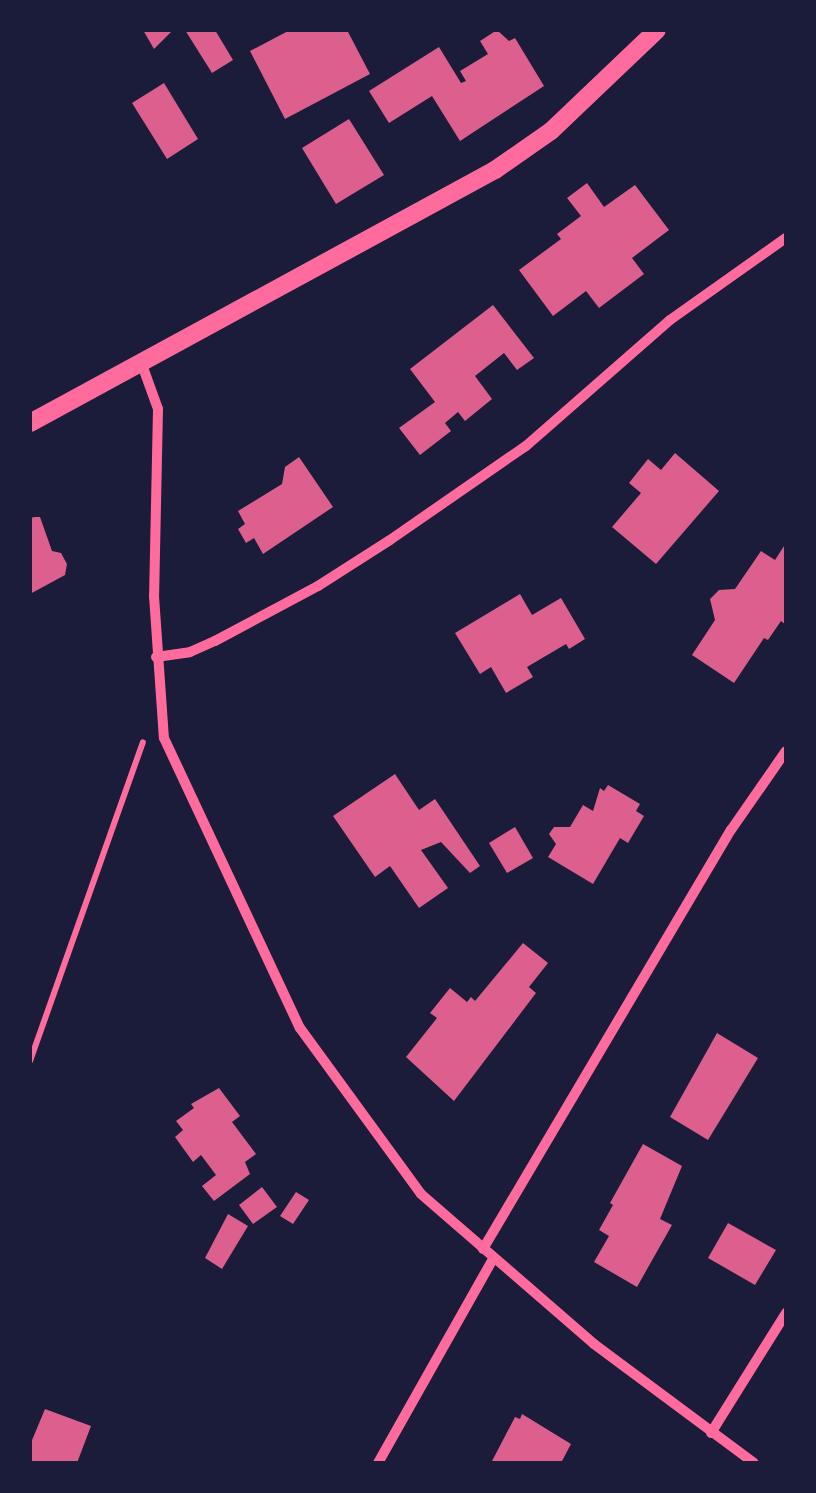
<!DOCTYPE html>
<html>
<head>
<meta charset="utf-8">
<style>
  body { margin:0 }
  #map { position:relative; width:816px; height:1493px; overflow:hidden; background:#1b1b3a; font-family:Inter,sans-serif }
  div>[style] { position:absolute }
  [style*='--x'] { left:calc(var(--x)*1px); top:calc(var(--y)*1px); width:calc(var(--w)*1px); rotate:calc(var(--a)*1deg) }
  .building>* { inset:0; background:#dd5f8e }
  .path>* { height:6px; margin:-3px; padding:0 3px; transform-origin:3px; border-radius:3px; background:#ff6b9d }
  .minor>* { height:10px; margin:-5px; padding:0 5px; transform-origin:5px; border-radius:5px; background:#ff6b9d }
  .tertiary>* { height:18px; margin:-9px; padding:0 9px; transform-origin:9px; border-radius:9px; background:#ff6b9d }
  span { translate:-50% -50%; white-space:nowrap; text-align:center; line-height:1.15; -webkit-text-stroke:9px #1b1b3a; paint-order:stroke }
  .frame { position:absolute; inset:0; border:32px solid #1b1b3a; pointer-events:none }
</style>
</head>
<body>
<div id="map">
  <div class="building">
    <div style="clip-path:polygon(143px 30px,173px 30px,154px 49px)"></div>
    <div style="clip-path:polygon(185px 30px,215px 30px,233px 60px,212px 73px)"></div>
    <div style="clip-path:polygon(290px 30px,347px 30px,370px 74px,285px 119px,250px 51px)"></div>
    <div style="clip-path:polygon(497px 30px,509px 41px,515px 38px,544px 86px,460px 141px,432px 96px,389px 123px,369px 91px,439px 47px,461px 83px,466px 81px,460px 71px,488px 54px,480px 41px)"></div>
    <div style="clip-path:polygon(164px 83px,198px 139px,167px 159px,132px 103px)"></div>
    <div style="clip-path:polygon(349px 119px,384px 175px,336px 204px,302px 148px)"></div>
    <div style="clip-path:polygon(587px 183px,604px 207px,635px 185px,669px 230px,632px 258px,644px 274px,599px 308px,586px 291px,553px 316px,519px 270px,561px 239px,557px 234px,581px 216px,567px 198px)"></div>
    <div style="clip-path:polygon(493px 305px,534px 358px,517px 370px,504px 353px,475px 376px,492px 399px,465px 421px,458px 412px,445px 423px,451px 431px,420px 455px,399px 428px,435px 402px,410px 369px)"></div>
    <div style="clip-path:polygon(675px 453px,719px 491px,656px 564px,612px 527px,641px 493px,629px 483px,648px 459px,661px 470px)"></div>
    <div style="clip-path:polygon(299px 457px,333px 507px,263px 554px,254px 538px,246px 543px,238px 529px,245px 524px,238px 511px,282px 484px,285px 467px)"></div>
    <div style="clip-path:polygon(35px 517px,40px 517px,52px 551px,61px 553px,67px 564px,65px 575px,30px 594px,30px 518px)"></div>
    <div style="clip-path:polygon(786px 543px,786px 625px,781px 621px,768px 640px,764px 638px,734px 683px,692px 655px,715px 620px,710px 599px,719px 590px,735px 589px,761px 551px,775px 560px)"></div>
    <div style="clip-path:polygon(520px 594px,532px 615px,561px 598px,585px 639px,569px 649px,566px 644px,527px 667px,533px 677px,506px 693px,491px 667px,480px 674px,455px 633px)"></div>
    <div style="clip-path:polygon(395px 774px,419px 810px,435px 799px,480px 866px,470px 873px,441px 842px,421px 850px,448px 888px,419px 908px,390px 866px,375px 877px,333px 816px)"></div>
    <div style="clip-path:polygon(608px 785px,640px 804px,636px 811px,644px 816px,628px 843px,620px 838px,593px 884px,548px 857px,556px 844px,549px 834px,554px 827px,570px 827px,583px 805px,593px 811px,600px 788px,604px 791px)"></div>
    <div style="clip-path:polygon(515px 827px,533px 858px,507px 873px,489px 843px)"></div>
    <div style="clip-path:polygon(523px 943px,548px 963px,529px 987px,536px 993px,454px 1101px,406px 1057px,437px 1018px,430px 1013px,450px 988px,467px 1002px,471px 997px,475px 1001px)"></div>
    <div style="clip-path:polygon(717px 1033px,758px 1058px,708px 1140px,670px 1117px)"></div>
    <div style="clip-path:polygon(219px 1088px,240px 1116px,232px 1122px,256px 1154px,245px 1162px,250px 1174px,214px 1201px,202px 1186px,216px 1175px,201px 1155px,193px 1162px,175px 1137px,183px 1130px,176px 1121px,194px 1108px,191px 1104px)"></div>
    <div style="clip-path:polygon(643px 1144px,682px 1166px,660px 1219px,672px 1225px,637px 1287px,594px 1262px,609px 1236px,599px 1230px,613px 1205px,610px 1203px)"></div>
    <div style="clip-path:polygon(262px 1187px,277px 1207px,253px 1224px,239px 1205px)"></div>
    <div style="clip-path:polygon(296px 1192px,309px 1200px,293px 1224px,280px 1216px)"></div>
    <div style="clip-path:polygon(228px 1214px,248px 1226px,222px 1269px,205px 1258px)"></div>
    <div style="clip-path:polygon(728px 1223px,776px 1250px,755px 1285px,708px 1258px)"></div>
    <div style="clip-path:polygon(45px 1409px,91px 1426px,77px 1463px,30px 1463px,30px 1445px)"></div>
    <div style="clip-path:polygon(522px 1414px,571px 1444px,561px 1463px,491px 1463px,515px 1417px,520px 1419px)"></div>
  </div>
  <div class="path">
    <div style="--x:30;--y:1061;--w:338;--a:-70.5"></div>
  </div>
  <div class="minor">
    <div style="--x:141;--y:362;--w:50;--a:70.1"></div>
    <div style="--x:158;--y:409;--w:187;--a:91.2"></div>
    <div style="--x:154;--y:596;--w:142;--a:86"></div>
    <div style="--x:164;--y:738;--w:320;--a:64.9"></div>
    <div style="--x:300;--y:1028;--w:205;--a:53.9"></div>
    <div style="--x:421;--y:1194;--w:229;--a:40.9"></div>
    <div style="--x:594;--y:1344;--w:199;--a:36.6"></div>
    <div style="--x:156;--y:657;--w:34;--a:-8"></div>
    <div style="--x:190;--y:652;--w:27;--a:-24"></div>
    <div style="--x:215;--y:641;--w:117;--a:-28.1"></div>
    <div style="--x:318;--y:586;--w:85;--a:-32.6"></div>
    <div style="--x:390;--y:540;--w:165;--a:-34.7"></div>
    <div style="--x:526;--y:446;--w:191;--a:-41.2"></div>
    <div style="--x:670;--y:320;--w:142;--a:-35.3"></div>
    <div style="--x:483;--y:1249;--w:487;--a:-59.4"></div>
    <div style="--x:731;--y:830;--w:96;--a:-55.2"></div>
    <div style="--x:711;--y:1433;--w:142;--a:-58"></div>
    <div style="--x:378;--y:1463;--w:234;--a:-60.6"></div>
  </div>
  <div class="tertiary">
    <div style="--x:30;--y:423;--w:529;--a:-28.55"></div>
    <div style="--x:495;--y:170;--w:68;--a:-34.9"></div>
    <div style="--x:551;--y:131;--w:146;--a:-43.6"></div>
  </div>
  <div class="frame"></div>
</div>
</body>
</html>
